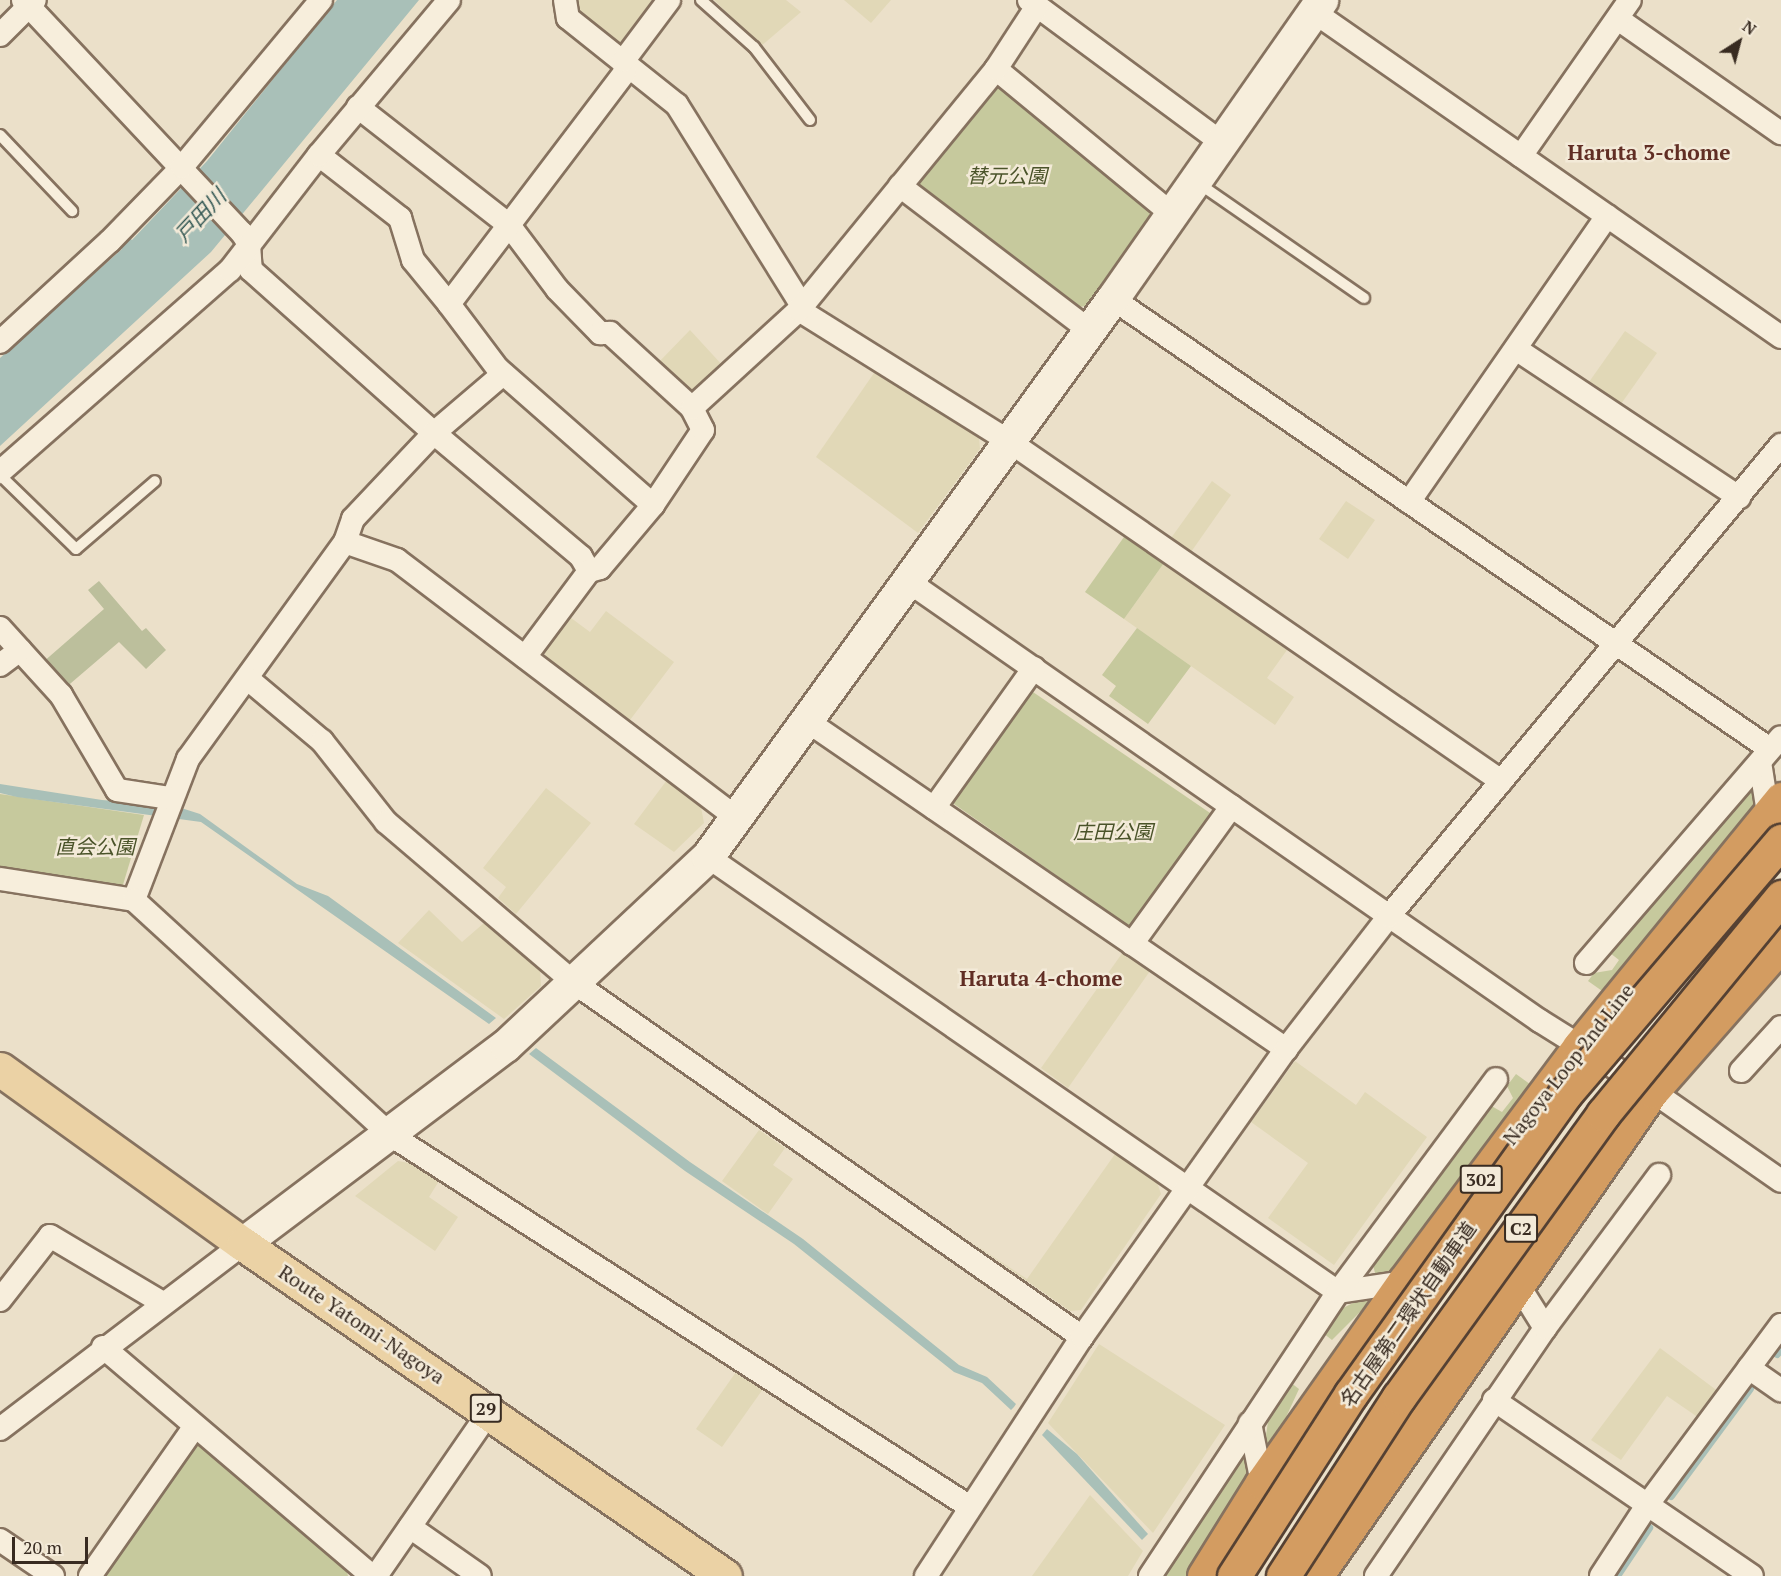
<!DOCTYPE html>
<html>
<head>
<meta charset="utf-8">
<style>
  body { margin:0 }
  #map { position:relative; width:1781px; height:1576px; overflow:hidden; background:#ebe0c9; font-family:"PT Serif","Noto Sans JP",serif }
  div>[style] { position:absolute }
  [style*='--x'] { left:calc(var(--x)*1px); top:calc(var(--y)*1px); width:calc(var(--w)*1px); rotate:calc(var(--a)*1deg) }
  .farmland>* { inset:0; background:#e1d8b7 }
  .green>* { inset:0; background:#c6c99d }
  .cemetery>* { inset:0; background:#bcbf9c }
  .water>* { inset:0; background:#a9c0b8 }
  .stream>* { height:8px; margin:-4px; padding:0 4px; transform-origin:4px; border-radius:4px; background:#a9c0b8 }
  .roads { filter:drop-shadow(2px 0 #86725f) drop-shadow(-2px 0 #86725f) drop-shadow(0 2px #86725f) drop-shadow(0 -2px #86725f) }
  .lane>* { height:10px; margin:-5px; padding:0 5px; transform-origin:5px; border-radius:5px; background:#f7eedc }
  .street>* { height:22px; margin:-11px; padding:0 11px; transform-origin:11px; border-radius:11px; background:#f7eedc }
  .secondary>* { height:32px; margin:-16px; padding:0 16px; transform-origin:16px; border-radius:16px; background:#f7eedc }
  .primary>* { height:33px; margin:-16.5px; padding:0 16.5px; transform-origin:16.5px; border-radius:16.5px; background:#ebd2a5 }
  .highway>* { height:33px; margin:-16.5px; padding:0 16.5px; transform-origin:16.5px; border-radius:16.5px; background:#d39c61 }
  .bridges { filter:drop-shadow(2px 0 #554133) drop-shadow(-2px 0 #554133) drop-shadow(0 2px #554133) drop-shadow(0 -2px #554133) }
  .highway-bridge>* { height:33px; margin:-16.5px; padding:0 16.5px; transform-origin:16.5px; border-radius:16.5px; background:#d39c61 }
  span { translate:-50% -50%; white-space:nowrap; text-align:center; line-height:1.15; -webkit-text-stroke:5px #f3ead8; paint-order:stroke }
  .shield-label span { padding:2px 4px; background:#f3ead8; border:2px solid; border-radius:4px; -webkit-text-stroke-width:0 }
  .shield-label { font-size:18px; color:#382b21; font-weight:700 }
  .park-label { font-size:20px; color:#4a5329; font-style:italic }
  .street-label { font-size:20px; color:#382b21 }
  .neighbourhood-label { font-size:21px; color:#612e24; font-weight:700 }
  .water-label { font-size:21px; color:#325753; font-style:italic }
  .north { position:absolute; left:1709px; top:12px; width:60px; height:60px; -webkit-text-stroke:4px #f3ead8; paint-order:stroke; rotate:36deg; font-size:16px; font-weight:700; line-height:24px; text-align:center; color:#382b21 }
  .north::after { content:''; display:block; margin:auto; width:21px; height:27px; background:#382b21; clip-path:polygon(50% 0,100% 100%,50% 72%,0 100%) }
  .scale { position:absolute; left:12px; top:1537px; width:76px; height:27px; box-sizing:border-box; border:3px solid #382b21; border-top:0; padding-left:8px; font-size:18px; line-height:21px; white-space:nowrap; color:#382b21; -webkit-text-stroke:4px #f3ead8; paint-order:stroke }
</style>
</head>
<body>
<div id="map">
  <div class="farmland">
    <div style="clip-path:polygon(572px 0,654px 0,616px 50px,571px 15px)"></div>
    <div style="clip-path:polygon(714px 0,786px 0,801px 12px,761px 46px)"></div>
    <div style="clip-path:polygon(844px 0,891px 0,871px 23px)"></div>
    <div style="clip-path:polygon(690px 330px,724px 367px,695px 393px,683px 390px,657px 364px)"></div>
    <div style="clip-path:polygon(1625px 331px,1657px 353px,1621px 404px,1589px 382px)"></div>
    <div style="clip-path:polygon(874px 373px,979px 437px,980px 449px,918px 533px,816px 457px)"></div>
    <div style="clip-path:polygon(1212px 481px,1231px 495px,1191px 552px,1171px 538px)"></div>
    <div style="clip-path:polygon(1346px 501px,1375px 520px,1348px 559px,1319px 539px)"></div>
    <div style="clip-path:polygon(1164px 563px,1287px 650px,1267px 678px,1294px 697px,1275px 725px,1124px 619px)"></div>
    <div style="clip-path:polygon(606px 611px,674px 662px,630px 720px,546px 658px,543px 646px,567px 615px,590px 632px)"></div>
    <div style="clip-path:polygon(667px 780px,700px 802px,704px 823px,674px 852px,634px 824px)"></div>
    <div style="clip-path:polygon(546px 788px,591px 823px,516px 914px,498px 898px,506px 887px,483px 868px)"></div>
    <div style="clip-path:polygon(429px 910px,462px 942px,484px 923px,540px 970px,541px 986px,504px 1019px,398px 943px)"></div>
    <div style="clip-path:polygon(1123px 952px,1150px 971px,1068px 1088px,1041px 1068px)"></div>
    <div style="clip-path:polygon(1295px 1061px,1356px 1105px,1365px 1092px,1427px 1137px,1334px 1265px,1268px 1218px,1308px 1163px,1251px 1122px)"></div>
    <div style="clip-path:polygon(759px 1130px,785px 1148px,773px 1165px,793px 1179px,768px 1214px,722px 1181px)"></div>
    <div style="clip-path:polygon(1115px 1154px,1157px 1182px,1161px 1194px,1081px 1310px,1070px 1311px,968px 1240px,1027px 1279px)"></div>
    <div style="clip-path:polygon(398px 1161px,415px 1164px,439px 1181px,429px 1197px,458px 1217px,435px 1251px,355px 1196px)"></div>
    <div style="clip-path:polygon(1099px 1344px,1225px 1425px,1153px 1533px,1048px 1423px)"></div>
    <div style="clip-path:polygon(1660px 1348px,1719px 1392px,1699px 1418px,1667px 1396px,1621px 1460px,1591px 1440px)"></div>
    <div style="clip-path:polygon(736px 1372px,763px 1389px,722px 1447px,696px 1429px)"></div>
    <div style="clip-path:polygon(1090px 1495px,1143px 1551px,1128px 1576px,1032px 1576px)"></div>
  </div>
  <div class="green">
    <div style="clip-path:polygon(1001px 84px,1148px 206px,1150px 218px,1085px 306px,1074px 308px,919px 193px,916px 181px,990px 88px)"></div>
    <div style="clip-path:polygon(1124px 537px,1164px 563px,1124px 619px,1085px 592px)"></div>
    <div style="clip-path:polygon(1137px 628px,1191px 666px,1148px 724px,1109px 696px,1116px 686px,1102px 675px)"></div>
    <div style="clip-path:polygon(1030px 690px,1213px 815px,1138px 924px,1129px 926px,954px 804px,952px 797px)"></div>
    <div style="clip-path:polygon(1751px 787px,1760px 800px,1605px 993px,1588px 981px,1594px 973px,1612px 970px,1619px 960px,1610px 953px,1612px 947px)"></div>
    <div style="clip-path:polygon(0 794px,144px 815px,122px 888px,0 868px)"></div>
    <div style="clip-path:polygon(1516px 1074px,1538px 1090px,1403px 1270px,1376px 1277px,1372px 1261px,1488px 1104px,1502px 1112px,1513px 1098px,1507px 1086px)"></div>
    <div style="clip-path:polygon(1363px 1298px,1369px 1303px,1332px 1340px,1319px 1330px,1341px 1309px)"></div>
    <div style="clip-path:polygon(1286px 1379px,1299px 1389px,1275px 1441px,1264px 1450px,1270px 1407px)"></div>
    <div style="clip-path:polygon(197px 1444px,347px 1572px,348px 1576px,101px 1576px,189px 1446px)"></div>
    <div style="clip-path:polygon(1236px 1455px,1251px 1460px,1254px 1475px,1192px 1576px,1162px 1576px)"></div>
  </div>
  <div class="cemetery">
    <div style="clip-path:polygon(99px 581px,142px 631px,146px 628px,166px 650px,146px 669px,119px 642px,64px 689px,42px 663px,104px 609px,88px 590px)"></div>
  </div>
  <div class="water">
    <div style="clip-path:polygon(337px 0,419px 0,211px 252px,0 446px,0 358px,122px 249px,118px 245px,127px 236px,132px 240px,207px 161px)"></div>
    <div style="clip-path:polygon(0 784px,102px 800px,175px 806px,200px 814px,297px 884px,328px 896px,496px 1018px,489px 1024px,201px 822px,17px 797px,0 793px)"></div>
    <div style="clip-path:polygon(536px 1048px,690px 1162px,803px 1239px,959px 1365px,987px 1377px,1016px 1404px,1014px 1407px,1011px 1410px,982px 1383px,954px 1372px,794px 1244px,685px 1171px,529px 1054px)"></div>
    <div style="clip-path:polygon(1047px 1429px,1077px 1454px,1148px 1534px,1142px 1540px,1042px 1435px)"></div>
  </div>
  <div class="stream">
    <div style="--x:1777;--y:1354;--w:6;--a:-51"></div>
    <div style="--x:1671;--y:1496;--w:133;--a:-53.6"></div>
    <div style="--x:1617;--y:1576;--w:58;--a:-56.3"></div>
  </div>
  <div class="roads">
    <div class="lane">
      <div style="--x:701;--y:0;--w:71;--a:41.6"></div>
      <div style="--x:754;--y:47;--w:92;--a:52.5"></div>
      <div style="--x:0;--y:135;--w:105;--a:46.5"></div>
      <div style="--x:1198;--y:183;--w:202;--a:34.7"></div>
      <div style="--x:0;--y:475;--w:106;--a:44.2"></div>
      <div style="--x:76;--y:549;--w:104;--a:-40.7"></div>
    </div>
    <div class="street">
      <div style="--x:23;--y:0;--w:320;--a:46.8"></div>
      <div style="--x:242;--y:233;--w:13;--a:58"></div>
      <div style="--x:249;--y:244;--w:26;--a:86"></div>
      <div style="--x:251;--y:270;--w:245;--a:41.7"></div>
      <div style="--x:434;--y:433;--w:118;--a:133.3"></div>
      <div style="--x:353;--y:519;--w:24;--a:109"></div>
      <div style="--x:345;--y:542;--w:268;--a:125.9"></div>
      <div style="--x:188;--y:759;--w:151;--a:111"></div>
      <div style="--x:565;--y:0;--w:18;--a:81"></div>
      <div style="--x:568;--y:18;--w:139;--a:38.6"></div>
      <div style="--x:677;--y:105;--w:237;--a:58.1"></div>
      <div style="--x:1029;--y:0;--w:240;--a:36.5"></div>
      <div style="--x:1314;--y:12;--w:569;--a:34.84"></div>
      <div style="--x:1618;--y:19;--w:199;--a:35"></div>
      <div style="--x:0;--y:35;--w:49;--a:-45"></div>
      <div style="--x:996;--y:69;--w:228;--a:39.5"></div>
      <div style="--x:358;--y:107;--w:192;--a:38"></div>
      <div style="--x:509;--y:225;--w:80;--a:53.1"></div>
      <div style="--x:557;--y:289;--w:62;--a:45.7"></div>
      <div style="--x:600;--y:333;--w:10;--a:0"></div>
      <div style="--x:610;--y:333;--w:111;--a:42.4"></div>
      <div style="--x:319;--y:155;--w:103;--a:37.9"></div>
      <div style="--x:400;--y:218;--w:44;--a:72.8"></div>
      <div style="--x:413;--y:260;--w:57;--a:50.7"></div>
      <div style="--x:1521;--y:156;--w:190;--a:-55.1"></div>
      <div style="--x:900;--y:186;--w:239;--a:37.3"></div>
      <div style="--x:1113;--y:299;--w:796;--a:34.41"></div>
      <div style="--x:799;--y:310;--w:249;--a:32"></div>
      <div style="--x:1010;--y:442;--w:597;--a:34.62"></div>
      <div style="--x:0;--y:342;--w:149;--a:-42.6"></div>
      <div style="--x:110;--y:241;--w:103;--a:-45.8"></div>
      <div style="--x:182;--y:167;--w:217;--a:-50.2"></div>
      <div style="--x:1516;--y:349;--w:268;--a:33.6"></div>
      <div style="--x:503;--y:374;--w:91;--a:139.5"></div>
      <div style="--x:434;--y:433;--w:192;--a:40.1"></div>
      <div style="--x:581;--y:557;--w:16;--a:60"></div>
      <div style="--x:0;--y:472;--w:306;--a:-41.3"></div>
      <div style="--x:230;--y:270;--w:145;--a:-52.3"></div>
      <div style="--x:319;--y:155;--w:202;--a:-50"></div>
      <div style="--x:1409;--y:502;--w:348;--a:-55.3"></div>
      <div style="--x:653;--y:505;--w:206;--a:-138.7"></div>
      <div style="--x:498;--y:369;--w:81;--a:-127"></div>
      <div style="--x:449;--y:304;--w:291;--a:-52.8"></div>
      <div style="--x:625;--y:72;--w:12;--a:-95"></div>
      <div style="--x:624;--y:60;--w:75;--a:-53.1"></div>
      <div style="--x:345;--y:542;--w:55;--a:19.1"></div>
      <div style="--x:397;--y:560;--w:425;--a:37.2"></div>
      <div style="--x:909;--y:582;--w:769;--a:34.83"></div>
      <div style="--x:1540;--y:1021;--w:132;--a:32"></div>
      <div style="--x:1652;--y:1091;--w:157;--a:34.9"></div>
      <div style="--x:0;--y:628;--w:91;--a:47.7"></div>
      <div style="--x:61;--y:695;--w:110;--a:59.5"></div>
      <div style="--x:117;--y:790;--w:54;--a:8.6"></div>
      <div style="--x:525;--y:657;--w:107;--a:-53.3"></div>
      <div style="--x:589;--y:571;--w:11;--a:-15"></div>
      <div style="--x:600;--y:568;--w:82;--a:-49.9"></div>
      <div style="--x:653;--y:505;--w:90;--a:-56.3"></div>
      <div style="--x:703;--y:430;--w:25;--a:-117"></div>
      <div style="--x:692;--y:408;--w:145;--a:-42.5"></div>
      <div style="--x:799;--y:310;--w:311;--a:-50.7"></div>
      <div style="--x:996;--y:69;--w:75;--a:-56.9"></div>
      <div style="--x:0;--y:665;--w:25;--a:-37"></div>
      <div style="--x:248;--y:679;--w:97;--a:40"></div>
      <div style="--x:322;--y:741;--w:103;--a:51.7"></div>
      <div style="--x:386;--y:822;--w:250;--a:40.5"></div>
      <div style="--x:576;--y:984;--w:617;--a:34.9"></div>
      <div style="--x:807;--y:721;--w:581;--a:34.4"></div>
      <div style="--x:1760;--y:762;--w:52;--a:81.1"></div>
      <div style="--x:934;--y:808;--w:172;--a:-54.5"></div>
      <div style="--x:708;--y:857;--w:766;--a:34.62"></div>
      <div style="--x:1338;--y:1292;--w:67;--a:-8.6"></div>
      <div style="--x:0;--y:879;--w:136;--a:8.9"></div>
      <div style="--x:134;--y:900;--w:346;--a:42.5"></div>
      <div style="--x:389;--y:1134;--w:690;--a:32.7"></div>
      <div style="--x:1132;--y:944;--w:170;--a:-54.1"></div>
      <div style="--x:1586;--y:963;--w:298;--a:-49.2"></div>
      <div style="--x:1741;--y:1071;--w:59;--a:-47.7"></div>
      <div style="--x:0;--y:1300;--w:81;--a:-52"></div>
      <div style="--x:50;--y:1236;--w:131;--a:30.7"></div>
      <div style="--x:1545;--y:1328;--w:191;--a:-53.3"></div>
      <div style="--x:103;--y:1347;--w:353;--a:40.4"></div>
      <div style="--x:1749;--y:1368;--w:39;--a:35"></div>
      <div style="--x:1494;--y:1400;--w:312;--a:34.3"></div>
      <div style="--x:1250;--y:1423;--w:61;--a:78.7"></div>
      <div style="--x:0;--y:1429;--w:305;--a:-37.3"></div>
      <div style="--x:410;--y:1527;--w:85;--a:35"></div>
      <div style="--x:0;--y:1540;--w:64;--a:34.2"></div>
      <div style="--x:90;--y:1576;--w:183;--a:-55"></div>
      <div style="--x:376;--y:1576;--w:201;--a:-55.4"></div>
      <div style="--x:926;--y:1576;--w:285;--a:-56.9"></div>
      <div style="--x:1082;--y:1337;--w:353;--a:-54.7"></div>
      <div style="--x:1286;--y:1049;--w:168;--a:-52.2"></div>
      <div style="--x:1389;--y:916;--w:613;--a:-50.23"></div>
      <div style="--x:1150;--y:1576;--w:341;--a:-56.5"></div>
      <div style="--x:1338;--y:1292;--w:265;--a:-53.4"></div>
      <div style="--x:1376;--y:1576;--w:300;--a:-55.7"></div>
      <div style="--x:1545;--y:1328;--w:53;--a:-121.9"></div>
      <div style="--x:1601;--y:1576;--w:86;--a:-56.9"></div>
      <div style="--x:1648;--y:1504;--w:223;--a:-53.4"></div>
    </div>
    <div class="secondary">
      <div style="--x:243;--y:1244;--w:329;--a:-37"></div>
      <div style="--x:506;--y:1046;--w:277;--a:-43.1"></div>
      <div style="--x:708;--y:857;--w:689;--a:-54.03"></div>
      <div style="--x:1113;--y:299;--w:365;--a:-55"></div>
    </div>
    <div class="primary">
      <div style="--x:0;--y:1069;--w:299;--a:35.8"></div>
      <div style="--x:243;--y:1244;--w:585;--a:34.56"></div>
    </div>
    <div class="highway">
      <div style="--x:1204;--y:1576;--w:110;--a:-58.1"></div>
      <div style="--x:1262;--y:1483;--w:246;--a:-54.8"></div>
      <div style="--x:1404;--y:1282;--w:293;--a:-53.3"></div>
      <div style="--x:1579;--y:1047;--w:320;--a:-50.8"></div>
      <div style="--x:1316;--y:1576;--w:590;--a:-55.29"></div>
      <div style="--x:1652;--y:1091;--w:196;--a:-48.7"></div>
    </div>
  </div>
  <div class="bridges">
    <div class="highway-bridge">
      <div style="--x:1234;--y:1576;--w:216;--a:-57.3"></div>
      <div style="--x:1351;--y:1394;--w:369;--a:-54.5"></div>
      <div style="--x:1565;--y:1094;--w:333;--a:-49.5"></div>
      <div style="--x:1283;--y:1576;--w:213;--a:-57.1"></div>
      <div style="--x:1399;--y:1397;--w:349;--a:-54.2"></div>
      <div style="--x:1603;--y:1114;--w:281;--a:-50.6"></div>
    </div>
  </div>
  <div class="shield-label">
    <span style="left:1481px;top:1179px">302</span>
    <span style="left:1521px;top:1228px">C2</span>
    <span style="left:486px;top:1408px">29</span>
  </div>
  <div class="park-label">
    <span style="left:1007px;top:175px">替元公園</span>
    <span style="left:1113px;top:831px">庄田公園</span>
    <span style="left:95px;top:846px">直会公園</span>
  </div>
  <div class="street-label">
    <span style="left:1568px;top:1064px;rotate:-52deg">Nagoya Loop 2nd Line</span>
    <span style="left:1408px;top:1314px;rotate:-55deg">名古屋第二環状自動車道</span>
    <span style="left:362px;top:1324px;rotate:34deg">Route Yatomi-Nagoya</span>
  </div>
  <div class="neighbourhood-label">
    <span style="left:1649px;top:152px">Haruta 3-chome</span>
    <span style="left:1041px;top:978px">Haruta 4-chome</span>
  </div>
  <div class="water-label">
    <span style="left:200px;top:215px;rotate:-47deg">戸田川</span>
  </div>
  <div class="north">N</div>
  <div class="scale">20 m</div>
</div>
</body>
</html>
